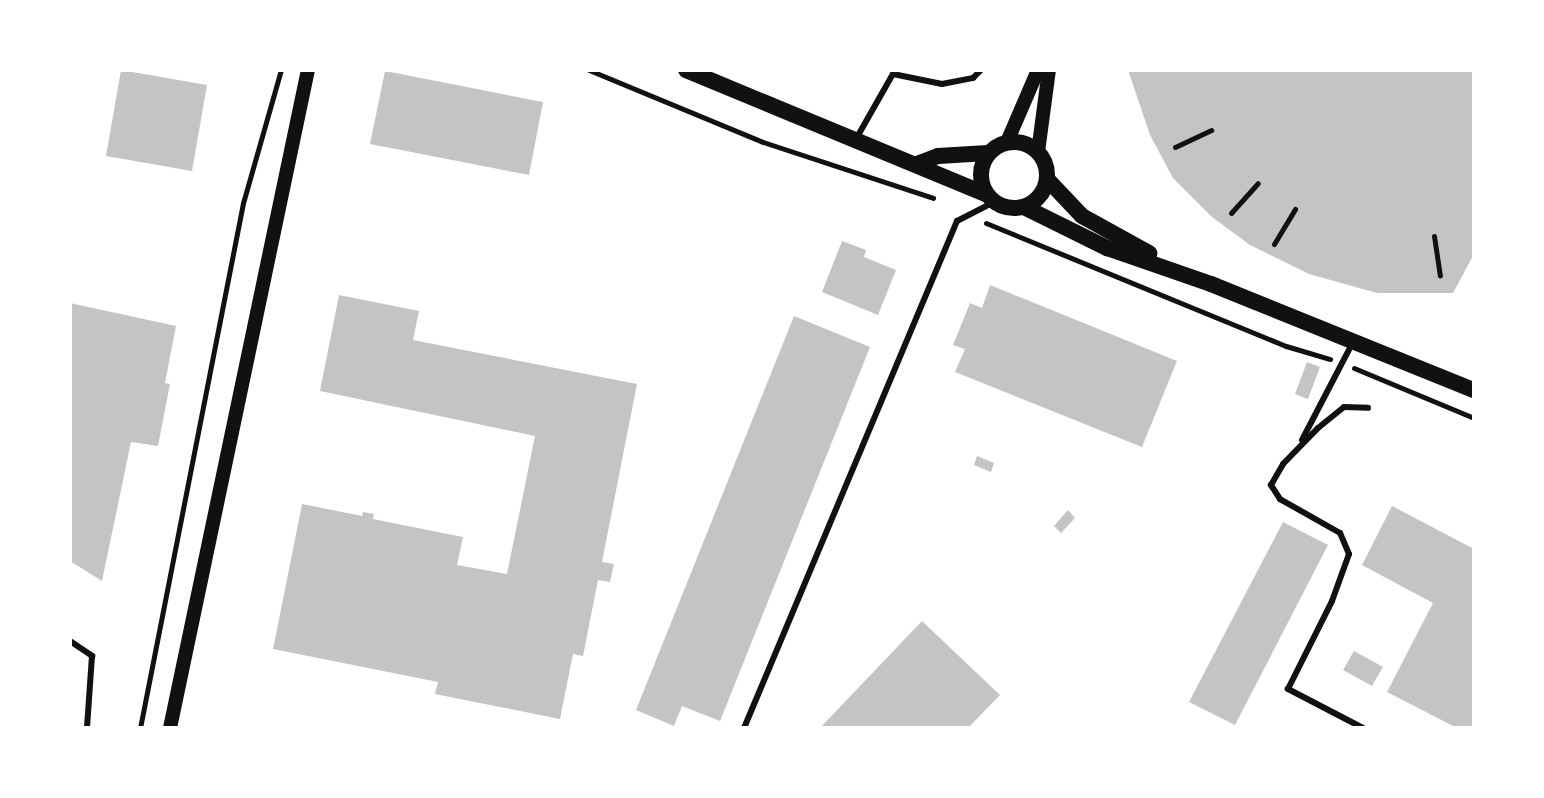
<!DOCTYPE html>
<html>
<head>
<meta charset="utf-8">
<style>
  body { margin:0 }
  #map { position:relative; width:1544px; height:798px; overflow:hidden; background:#fff; font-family:Roboto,sans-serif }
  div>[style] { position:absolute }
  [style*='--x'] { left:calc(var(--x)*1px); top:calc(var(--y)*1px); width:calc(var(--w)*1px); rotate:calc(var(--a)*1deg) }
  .building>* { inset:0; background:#c4c4c4 }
  .path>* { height:5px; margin:-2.5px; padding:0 2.5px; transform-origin:2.5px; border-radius:2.5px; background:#111 }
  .service>* { height:6px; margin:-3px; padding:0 3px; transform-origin:3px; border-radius:3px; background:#111 }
  .tertiary>* { height:14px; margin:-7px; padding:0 7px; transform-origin:7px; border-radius:7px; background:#111 }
  .secondary>* { height:16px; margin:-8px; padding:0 8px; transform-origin:8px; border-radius:8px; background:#111 }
  .secondary>.ring { margin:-8px; padding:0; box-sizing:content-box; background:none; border:16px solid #111; border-radius:50% }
  span { translate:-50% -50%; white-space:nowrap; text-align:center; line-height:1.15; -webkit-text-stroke:6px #fff; paint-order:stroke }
  .frame { position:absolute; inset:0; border:72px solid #fff; pointer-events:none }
</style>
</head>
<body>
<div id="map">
  <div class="building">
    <div style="clip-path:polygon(121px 70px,207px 85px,192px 171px,106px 156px)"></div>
    <div style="clip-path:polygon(1128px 70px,1474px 70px,1474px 254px,1453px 293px,1377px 293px,1309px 274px,1250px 245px,1212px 217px,1173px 178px,1150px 135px)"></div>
    <div style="clip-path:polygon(385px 71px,543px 102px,529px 175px,370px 144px)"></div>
    <div style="clip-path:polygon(842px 241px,866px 250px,864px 257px,896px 270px,878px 315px,822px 292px)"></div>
    <div style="clip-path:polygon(990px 285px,1177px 361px,1142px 447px,955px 372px,965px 349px,953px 345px,970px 303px,982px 308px)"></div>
    <div style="clip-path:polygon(339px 295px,419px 311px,413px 340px,637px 384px,602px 562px,614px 564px,610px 582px,598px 580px,583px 656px,573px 654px,560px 719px,435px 694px,438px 682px,273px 649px,302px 504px,362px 516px,363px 512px,374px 514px,373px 519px,463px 537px,457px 565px,507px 574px,535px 436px,320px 391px)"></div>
    <div style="clip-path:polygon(70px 303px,176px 326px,165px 383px,170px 384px,158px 446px,131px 442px,102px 581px,70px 561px)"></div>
    <div style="clip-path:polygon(794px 316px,870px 347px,720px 721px,682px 706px,674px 726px,636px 710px)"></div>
    <div style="clip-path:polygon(1307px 362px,1320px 367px,1308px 399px,1295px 394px)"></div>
    <div style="clip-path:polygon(977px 456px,994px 463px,991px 472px,974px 465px)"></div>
    <div style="clip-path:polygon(1392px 506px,1474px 549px,1474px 728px,1457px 728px,1387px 692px,1433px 603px,1362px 565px)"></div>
    <div style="clip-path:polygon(1068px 510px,1075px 518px,1061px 533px,1054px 526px)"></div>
    <div style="clip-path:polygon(1283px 522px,1328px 545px,1235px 725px,1189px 702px)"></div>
    <div style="clip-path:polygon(922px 621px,1000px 695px,968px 728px,820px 728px)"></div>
    <div style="clip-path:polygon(1354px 651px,1383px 667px,1372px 686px,1343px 670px)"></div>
  </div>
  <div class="path">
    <div style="--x:589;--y:70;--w:188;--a:22.5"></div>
    <div style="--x:763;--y:142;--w:179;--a:18.2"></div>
    <div style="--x:1175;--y:147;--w:40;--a:-25"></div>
    <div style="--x:1231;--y:213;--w:40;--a:-48"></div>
    <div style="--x:986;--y:223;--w:324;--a:22.3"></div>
    <div style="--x:1286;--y:346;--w:46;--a:16.5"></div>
    <div style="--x:1434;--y:236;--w:40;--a:81.5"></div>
    <div style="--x:1274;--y:244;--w:41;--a:-59"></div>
    <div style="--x:1354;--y:368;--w:130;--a:22.6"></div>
    <div style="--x:140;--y:728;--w:535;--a:-78.9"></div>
    <div style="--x:243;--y:203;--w:138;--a:-74.1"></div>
  </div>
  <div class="service">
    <div style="--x:856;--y:139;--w:75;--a:-60.4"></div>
    <div style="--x:893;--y:74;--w:50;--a:11.5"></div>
    <div style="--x:942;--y:84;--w:32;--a:-11"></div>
    <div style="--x:973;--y:78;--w:11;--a:-45"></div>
    <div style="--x:1302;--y:440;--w:108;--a:-62.5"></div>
    <div style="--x:70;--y:641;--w:27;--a:34"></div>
    <div style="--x:92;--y:656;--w:72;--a:94"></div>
    <div style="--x:744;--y:728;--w:550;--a:-67.21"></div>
    <div style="--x:957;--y:221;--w:42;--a:-27.2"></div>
    <div style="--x:1363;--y:728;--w:85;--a:-152.5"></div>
    <div style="--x:1288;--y:689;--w:98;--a:-63.4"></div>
    <div style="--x:1332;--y:601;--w:50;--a:-70.1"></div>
    <div style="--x:1349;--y:554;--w:23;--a:-113"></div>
    <div style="--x:1340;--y:533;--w:69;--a:-150.5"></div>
    <div style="--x:1280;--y:499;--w:17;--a:-123"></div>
    <div style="--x:1271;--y:485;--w:24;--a:-60"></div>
    <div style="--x:1283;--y:464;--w:50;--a:-45.8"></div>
    <div style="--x:1318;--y:428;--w:33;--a:-39"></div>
    <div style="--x:1344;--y:407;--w:24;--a:2"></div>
  </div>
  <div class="tertiary">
    <div style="--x:1007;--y:142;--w:78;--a:-66.7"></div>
    <div style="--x:1038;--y:152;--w:83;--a:-82.4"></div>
    <div style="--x:170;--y:728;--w:672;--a:-78.16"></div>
  </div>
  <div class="secondary">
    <div style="--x:686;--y:70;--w:325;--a:22.5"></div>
    <div class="ring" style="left:981px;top:142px;width:50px;height:50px"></div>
    <div style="--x:917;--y:164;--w:22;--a:-21"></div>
    <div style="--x:938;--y:156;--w:50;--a:-3.4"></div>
    <div style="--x:1047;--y:179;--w:51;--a:46.6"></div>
    <div style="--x:1082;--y:216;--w:77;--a:28.9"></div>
    <div style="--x:1024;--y:207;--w:93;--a:26.3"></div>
    <div style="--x:1107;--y:248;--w:110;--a:19.1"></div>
    <div style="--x:1211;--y:284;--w:284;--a:22"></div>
  </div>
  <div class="frame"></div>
</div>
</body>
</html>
